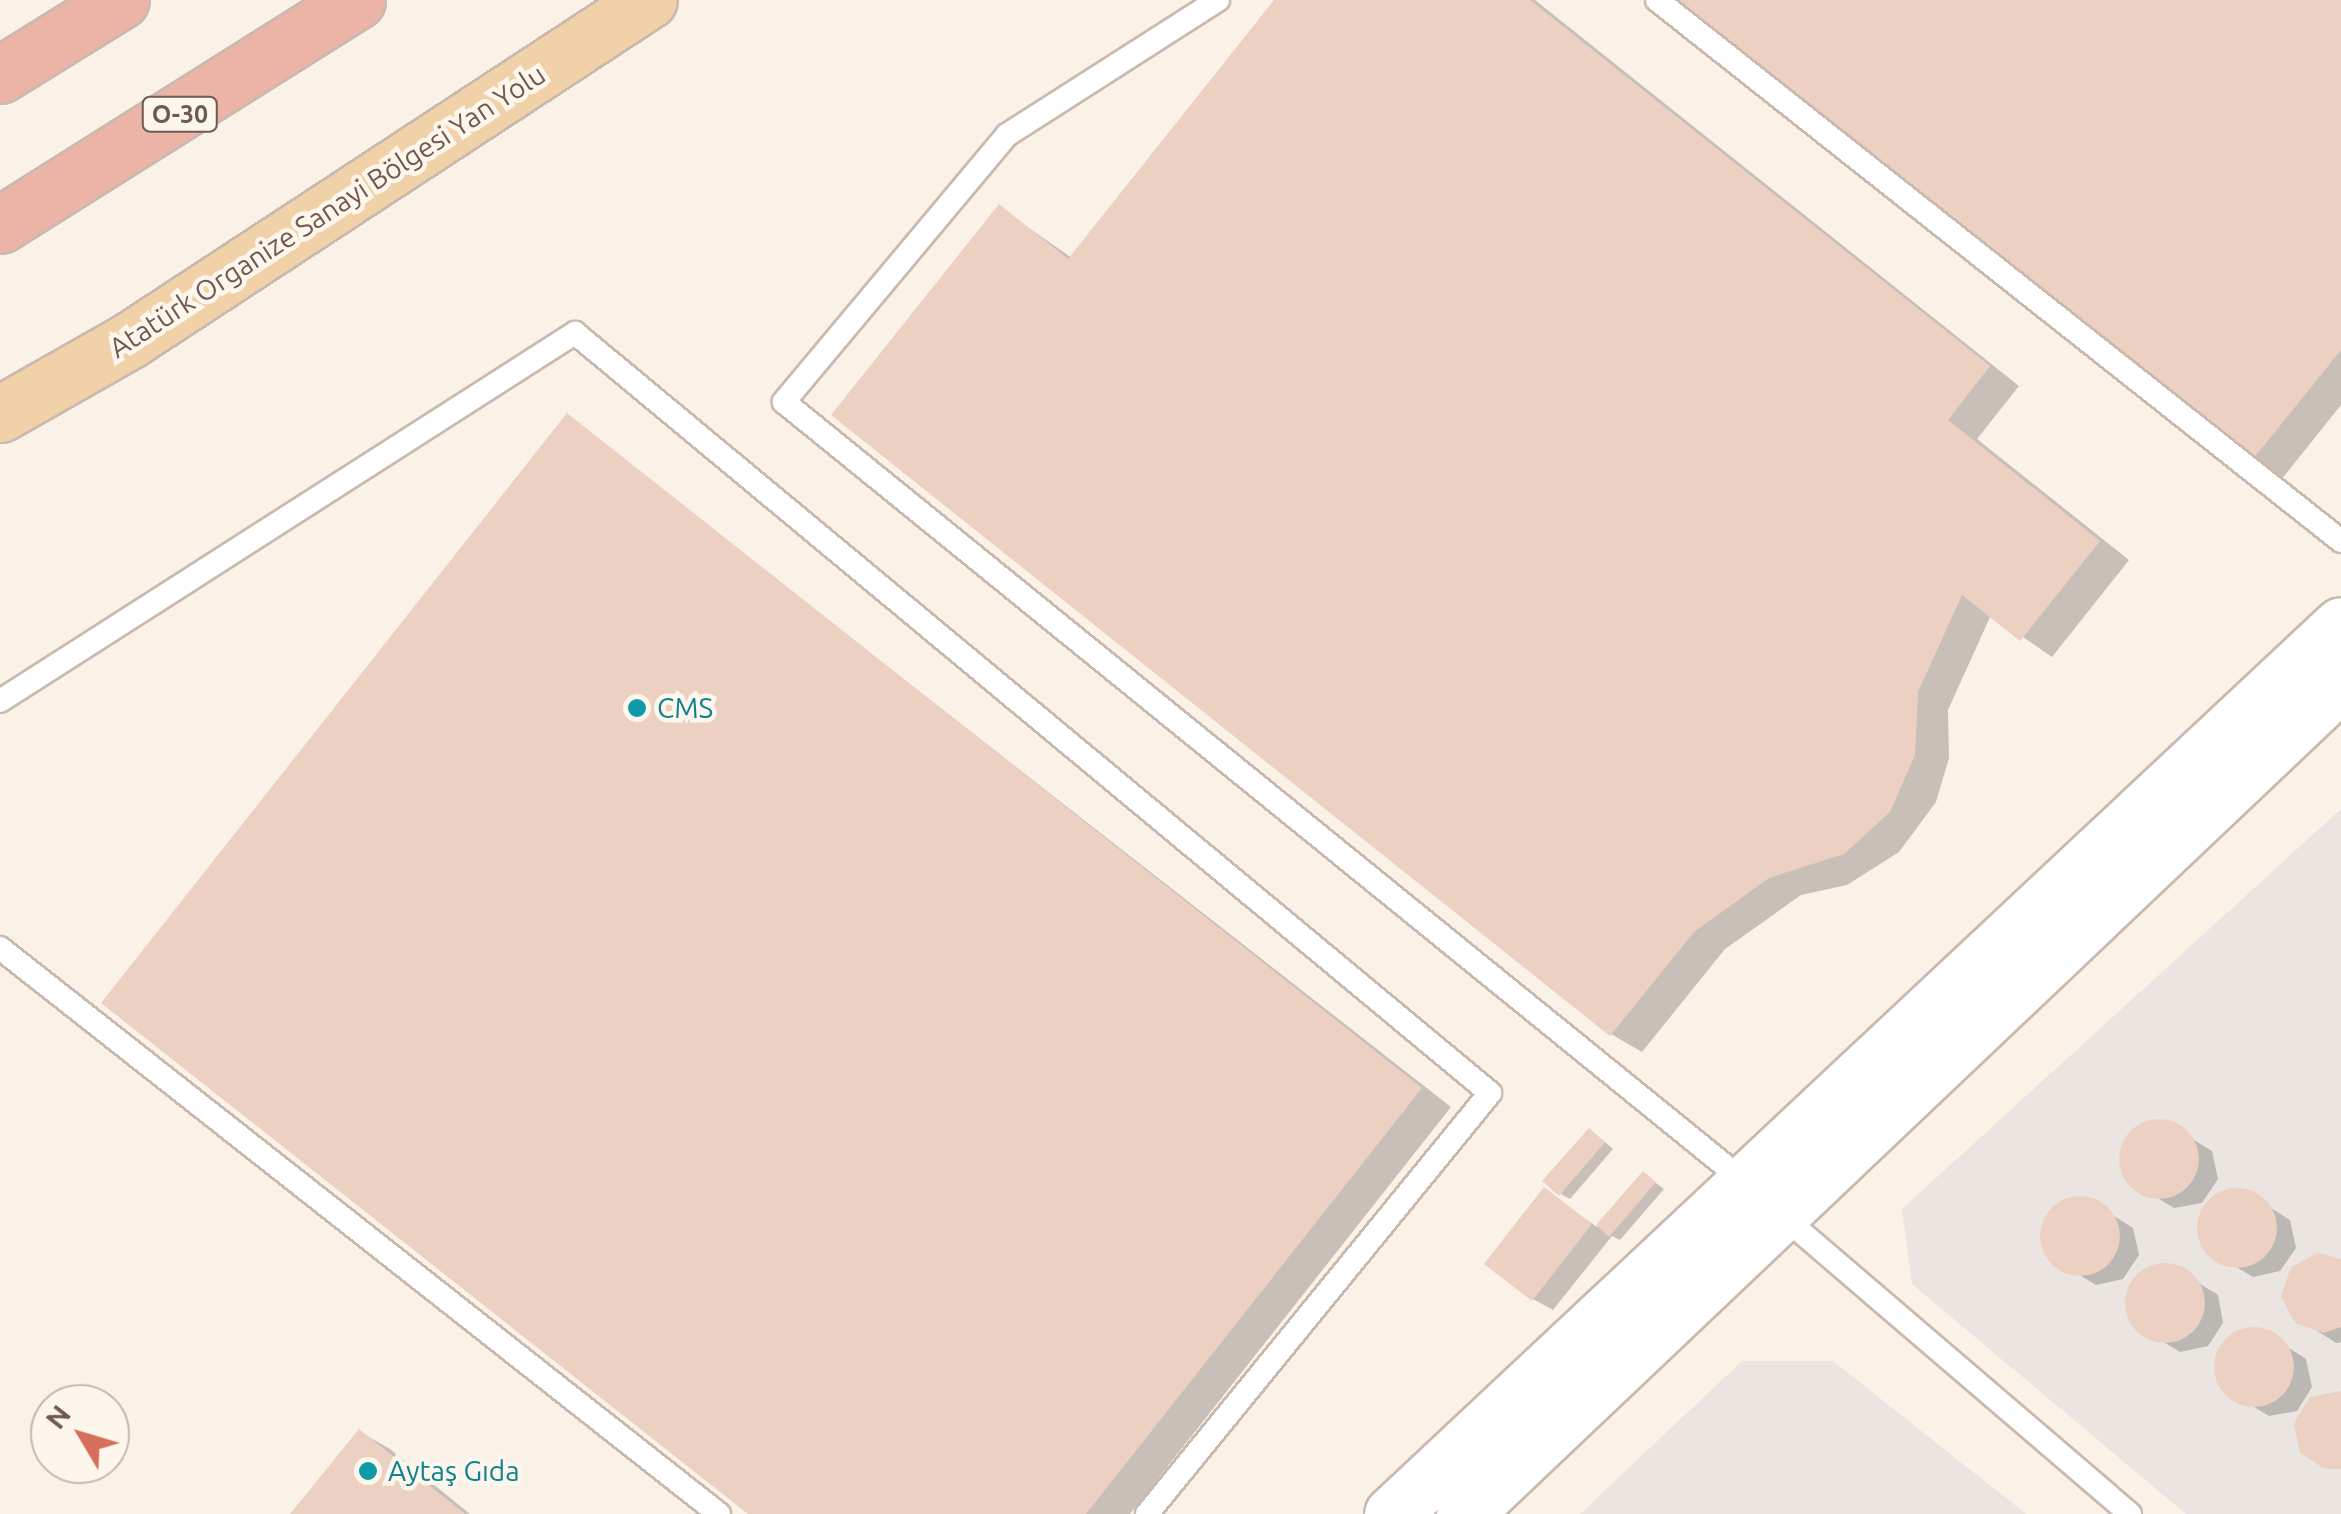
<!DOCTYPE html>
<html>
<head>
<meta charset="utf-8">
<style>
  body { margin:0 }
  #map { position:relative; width:2341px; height:1514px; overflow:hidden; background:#faf1e7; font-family:Ubuntu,sans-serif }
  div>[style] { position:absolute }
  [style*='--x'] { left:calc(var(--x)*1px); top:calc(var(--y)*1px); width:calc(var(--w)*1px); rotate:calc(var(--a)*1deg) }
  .industrial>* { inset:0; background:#eae5e0 }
  .shadow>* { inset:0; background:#0003 }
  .building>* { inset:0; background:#ecd0c2 }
  .round { border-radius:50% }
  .roads { filter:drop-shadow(2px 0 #cab9af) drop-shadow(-2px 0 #cab9af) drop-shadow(0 2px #cab9af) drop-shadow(0 -2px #cab9af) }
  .service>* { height:22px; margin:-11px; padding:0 11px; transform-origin:11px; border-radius:11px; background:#fff }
  .tertiary>* { height:55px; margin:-27.5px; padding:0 27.5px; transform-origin:27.5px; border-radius:27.5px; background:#fff }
  .primary>* { height:55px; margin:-27.5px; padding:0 27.5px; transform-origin:27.5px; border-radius:27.5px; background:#f0d1a8 }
  .motorway>* { height:55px; margin:-27.5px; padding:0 27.5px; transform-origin:27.5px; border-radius:27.5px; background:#ecb4a6 }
  .dots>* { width:28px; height:28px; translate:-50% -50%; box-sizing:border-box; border:5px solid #fdf6ed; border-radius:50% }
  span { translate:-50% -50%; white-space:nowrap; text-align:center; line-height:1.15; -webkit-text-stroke:9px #fdf6ed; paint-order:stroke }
  .shield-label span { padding:2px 8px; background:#fdf6ed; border:2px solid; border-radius:8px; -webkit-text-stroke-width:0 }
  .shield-label { font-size:25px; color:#70594f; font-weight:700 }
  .street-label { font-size:28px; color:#70594f }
  .culture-label { font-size:28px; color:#0d838f }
  .left { translate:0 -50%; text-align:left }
  .north { position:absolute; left:30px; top:1384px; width:100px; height:100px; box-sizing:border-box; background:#fdf6ed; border:2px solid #c5b7ae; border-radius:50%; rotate:308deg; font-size:28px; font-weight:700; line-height:40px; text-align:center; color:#70594f }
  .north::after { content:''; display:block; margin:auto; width:35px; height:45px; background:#d56f5b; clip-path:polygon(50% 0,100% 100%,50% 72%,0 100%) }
</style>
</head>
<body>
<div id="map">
  <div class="industrial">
    <div style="clip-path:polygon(2341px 809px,2341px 1514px,2186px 1514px,1912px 1284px,1902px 1209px)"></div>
    <div style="clip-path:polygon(1742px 1361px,1833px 1361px,2026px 1514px,1580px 1514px)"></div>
  </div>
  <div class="shadow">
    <div style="clip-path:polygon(1278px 0,1535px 0,2019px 386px,1977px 439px,2129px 560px,2052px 657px,1991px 615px,1948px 710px,1949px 758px,1936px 802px,1899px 852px,1847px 885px,1801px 895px,1725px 949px,1642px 1052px,1611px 1034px,1000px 208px,1072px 258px)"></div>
    <div style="clip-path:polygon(1671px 0,2341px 0,2341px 405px,2281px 480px)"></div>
    <div style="clip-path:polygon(567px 416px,1451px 1107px,1130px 1514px,752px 1514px)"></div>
    <div style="clip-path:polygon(2166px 1123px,2212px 1151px,2218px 1179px,2202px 1203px,2174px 1208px,2128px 1180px,2123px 1152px,2138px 1128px)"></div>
    <div style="clip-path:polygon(1599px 1137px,1613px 1149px,1570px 1199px,1561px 1194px)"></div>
    <div style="clip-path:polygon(1644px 1174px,1664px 1189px,1620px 1240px,1612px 1236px,1553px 1310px,1533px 1299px,1544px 1190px,1597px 1227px)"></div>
    <div style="clip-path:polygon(2244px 1191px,2290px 1220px,2296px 1248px,2280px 1271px,2253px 1277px,2206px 1249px,2201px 1221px,2216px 1197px)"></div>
    <div style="clip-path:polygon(2087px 1199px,2133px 1228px,2139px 1255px,2123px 1279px,2096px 1285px,2050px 1257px,2043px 1229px,2059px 1205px)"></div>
    <div style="clip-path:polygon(2341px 1264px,2341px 1342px,2336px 1343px,2291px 1314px)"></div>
    <div style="clip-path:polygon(2171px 1266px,2218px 1295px,2223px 1323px,2208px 1346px,2180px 1352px,2134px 1324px,2128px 1297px,2144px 1273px)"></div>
    <div style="clip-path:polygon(2261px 1330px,2306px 1359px,2312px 1387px,2297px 1411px,2269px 1416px,2223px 1388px,2217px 1361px,2232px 1337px)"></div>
    <div style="clip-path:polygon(360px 1432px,390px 1449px,470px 1514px,293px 1514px)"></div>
  </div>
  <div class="building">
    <div style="clip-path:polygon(1274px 0,1530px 0,1990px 366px,1948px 420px,2100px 541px,2020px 641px,1962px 595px,1918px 692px,1915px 755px,1890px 812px,1844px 854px,1769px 878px,1694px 932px,1610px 1036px,831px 415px,999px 204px,1068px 259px)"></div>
    <div style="clip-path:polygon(1667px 0,2341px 0,2341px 350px,2249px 464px)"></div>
    <div style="clip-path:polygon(567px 413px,1422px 1088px,1086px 1514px,748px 1514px,101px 1003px)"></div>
    <div class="round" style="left:2119px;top:1119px;width:80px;height:80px"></div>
    <div style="clip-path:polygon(1589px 1128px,1605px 1142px,1559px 1196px,1542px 1181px)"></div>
    <div style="clip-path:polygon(1643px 1171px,1656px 1182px,1609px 1237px,1596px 1225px)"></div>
    <div style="clip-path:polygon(1544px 1187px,1592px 1224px,1532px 1301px,1484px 1264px)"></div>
    <div class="round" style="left:2197px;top:1188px;width:80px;height:80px"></div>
    <div class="round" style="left:2040px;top:1196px;width:80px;height:80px"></div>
    <div style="clip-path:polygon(2318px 1253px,2341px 1259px,2341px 1327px,2324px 1333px,2295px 1323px,2281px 1296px,2291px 1267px)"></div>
    <div class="round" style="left:2125px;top:1263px;width:80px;height:80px"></div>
    <div class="round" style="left:2214px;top:1327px;width:80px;height:80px"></div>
    <div style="clip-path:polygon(2341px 1391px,2341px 1469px,2325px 1469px,2300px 1453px,2294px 1423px,2310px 1397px)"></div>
    <div style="clip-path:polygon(359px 1429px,465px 1514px,290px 1514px)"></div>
  </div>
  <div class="roads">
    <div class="service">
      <div style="--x:1218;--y:0;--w:250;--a:147.4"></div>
      <div style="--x:1007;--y:135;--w:348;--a:129.9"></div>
      <div style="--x:784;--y:402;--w:1238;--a:39.06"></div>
      <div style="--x:1657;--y:0;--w:872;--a:38.34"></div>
      <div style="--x:0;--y:701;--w:683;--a:-32.62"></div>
      <div style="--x:575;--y:333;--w:1189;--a:39.71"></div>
      <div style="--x:1490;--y:1093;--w:543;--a:129.17"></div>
      <div style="--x:0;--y:948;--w:915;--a:38.21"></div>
      <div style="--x:1780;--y:1214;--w:461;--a:40.6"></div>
    </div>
    <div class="tertiary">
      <div style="--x:1392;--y:1514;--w:1300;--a:-43.13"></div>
      <div style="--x:1464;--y:1514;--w:1209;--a:-43.49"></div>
    </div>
    <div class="primary">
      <div style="--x:0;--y:414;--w:150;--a:-29.6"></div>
      <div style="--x:130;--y:340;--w:620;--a:-33.23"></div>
    </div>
    <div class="motorway">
      <div style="--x:0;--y:75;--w:142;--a:-31.8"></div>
      <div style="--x:0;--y:225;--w:422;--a:-32.2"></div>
    </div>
  </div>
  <div class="dots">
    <div style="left:637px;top:708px;background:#0f9aa8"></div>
    <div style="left:368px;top:1471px;background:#0f9aa8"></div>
  </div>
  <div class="shield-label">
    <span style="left:180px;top:114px">O-30</span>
  </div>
  <div class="street-label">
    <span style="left:327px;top:211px;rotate:-33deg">Atatürk Organize Sanayi Bölgesi Yan Yolu</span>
  </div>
  <div class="culture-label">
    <span class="left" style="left:657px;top:708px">CMS</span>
    <span class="left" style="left:388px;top:1471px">Aytaş Gıda</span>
  </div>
  <div class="north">N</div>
</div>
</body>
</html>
